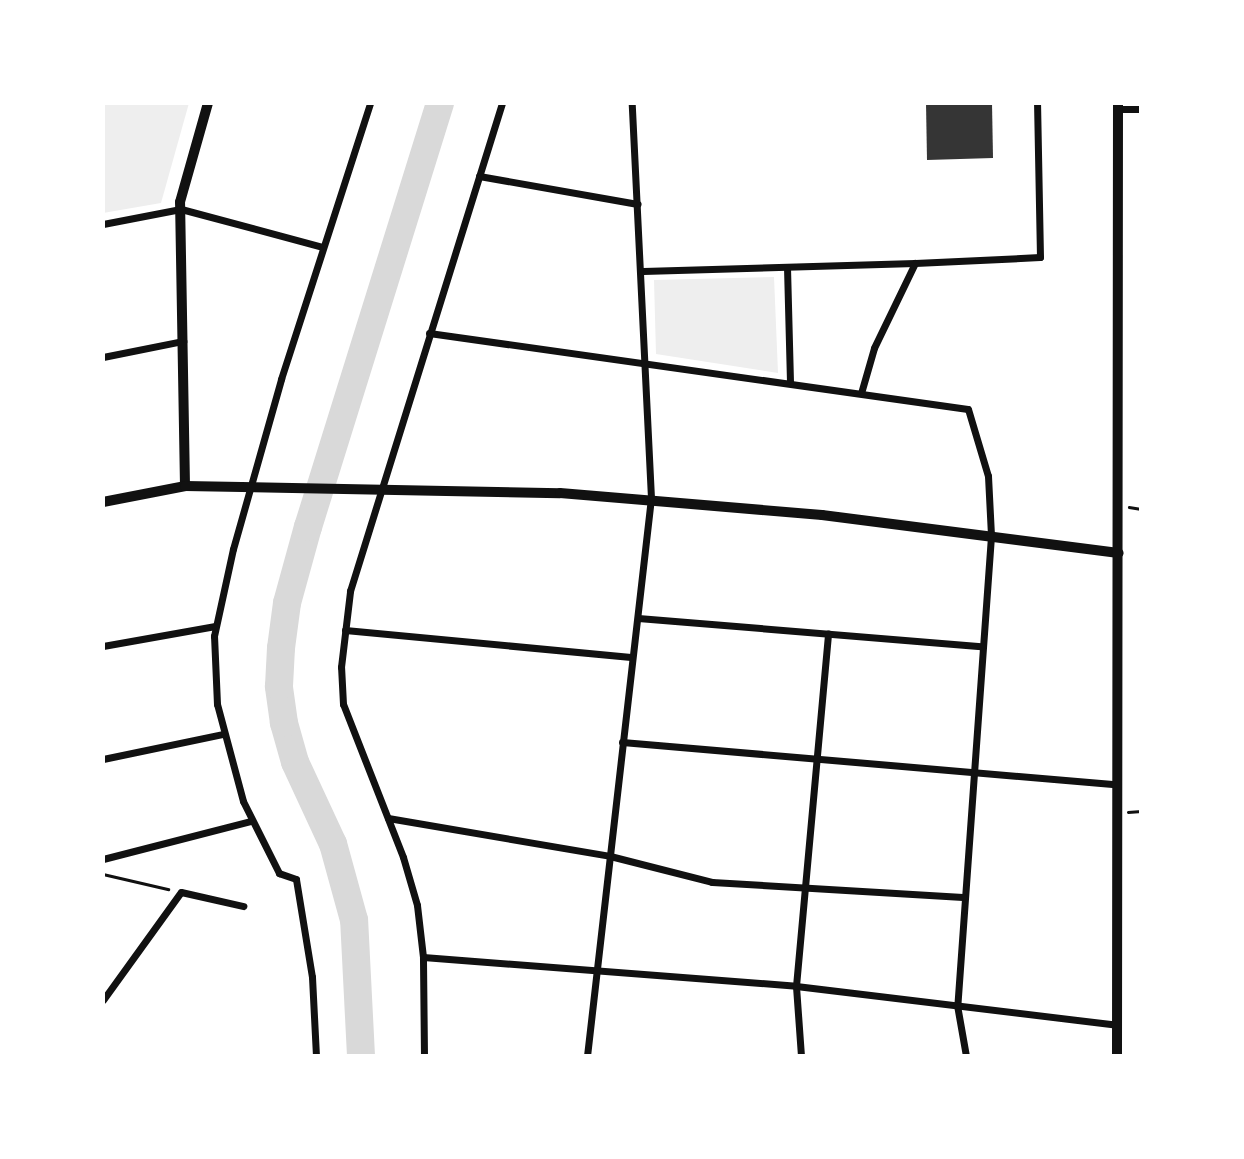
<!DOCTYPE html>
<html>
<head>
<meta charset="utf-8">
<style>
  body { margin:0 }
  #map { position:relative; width:1244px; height:1159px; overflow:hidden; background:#fff; font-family:Ubuntu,sans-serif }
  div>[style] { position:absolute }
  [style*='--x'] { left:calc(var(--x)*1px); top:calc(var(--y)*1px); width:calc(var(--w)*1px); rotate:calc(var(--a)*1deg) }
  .green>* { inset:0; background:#eee }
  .river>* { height:28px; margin:-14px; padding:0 14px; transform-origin:14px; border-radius:14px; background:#d9d9d9 }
  .building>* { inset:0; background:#353535 }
  .path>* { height:2.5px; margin:-1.25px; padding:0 1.25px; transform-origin:1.25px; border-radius:1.25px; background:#111 }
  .minor>* { height:7px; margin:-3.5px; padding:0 3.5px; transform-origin:3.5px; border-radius:3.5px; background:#111 }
  .tertiary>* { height:10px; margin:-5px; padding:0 5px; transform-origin:5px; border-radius:5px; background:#111 }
  .secondary>* { height:10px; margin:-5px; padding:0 5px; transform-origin:5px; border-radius:5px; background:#111 }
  span { translate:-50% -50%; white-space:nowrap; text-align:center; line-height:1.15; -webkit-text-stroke:5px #fff; paint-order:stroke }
  .frame { position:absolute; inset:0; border:105px solid #fff; pointer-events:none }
</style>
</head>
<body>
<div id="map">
  <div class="green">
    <div style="clip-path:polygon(189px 103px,161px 203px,103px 213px,103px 104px)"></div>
    <div style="clip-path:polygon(774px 277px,778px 373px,656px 354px,654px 280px)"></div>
  </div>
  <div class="river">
    <div style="--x:361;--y:1056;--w:136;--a:-92.9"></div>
    <div style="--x:354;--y:920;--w:79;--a:-105.4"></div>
    <div style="--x:333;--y:844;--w:90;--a:-114.9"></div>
    <div style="--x:295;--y:762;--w:41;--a:-105.8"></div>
    <div style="--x:284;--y:723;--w:37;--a:-98"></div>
    <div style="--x:279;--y:686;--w:38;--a:-87"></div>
    <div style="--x:281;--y:648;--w:45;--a:-82.4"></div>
    <div style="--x:287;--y:603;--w:79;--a:-74.6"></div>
    <div style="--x:308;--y:527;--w:444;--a:-72.7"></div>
  </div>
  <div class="building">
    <div style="clip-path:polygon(926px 103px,992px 103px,993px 158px,927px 160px)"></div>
  </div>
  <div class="path">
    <div style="--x:1129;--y:507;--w:12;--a:9"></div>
    <div style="--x:1128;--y:812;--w:13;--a:-4"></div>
    <div style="--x:103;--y:874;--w:67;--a:13"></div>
  </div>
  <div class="minor">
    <div style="--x:1118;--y:109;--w:23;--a:0"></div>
    <div style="--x:479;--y:176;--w:161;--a:10"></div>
    <div style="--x:103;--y:224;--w:79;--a:-10.9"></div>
    <div style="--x:181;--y:209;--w:147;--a:15"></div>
    <div style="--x:915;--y:263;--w:125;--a:-2.7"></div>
    <div style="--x:1040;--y:257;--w:154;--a:-91.1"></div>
    <div style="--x:787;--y:267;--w:115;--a:88.5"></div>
    <div style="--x:643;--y:271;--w:272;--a:-1.7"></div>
    <div style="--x:915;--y:263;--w:94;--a:115.8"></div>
    <div style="--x:874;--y:348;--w:47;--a:106.1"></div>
    <div style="--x:429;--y:333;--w:544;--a:8.03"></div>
    <div style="--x:968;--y:409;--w:70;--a:73.4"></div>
    <div style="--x:988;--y:476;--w:60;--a:87.1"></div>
    <div style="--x:991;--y:536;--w:470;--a:94.1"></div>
    <div style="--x:957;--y:1005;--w:52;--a:80"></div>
    <div style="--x:103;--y:357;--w:82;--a:-11.3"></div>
    <div style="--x:638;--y:618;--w:344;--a:4.7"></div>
    <div style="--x:345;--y:630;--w:287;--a:5.4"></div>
    <div style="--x:103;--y:646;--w:114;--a:-10.1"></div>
    <div style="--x:622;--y:742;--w:495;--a:4.9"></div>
    <div style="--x:103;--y:759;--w:123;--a:-11.8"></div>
    <div style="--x:388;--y:818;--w:225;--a:9.7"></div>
    <div style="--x:610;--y:856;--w:105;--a:14.3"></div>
    <div style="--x:712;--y:882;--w:251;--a:3.4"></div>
    <div style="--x:103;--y:859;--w:153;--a:-14.4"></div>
    <div style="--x:423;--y:957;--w:374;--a:4.4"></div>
    <div style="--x:796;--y:986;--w:323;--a:6.9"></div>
    <div style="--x:103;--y:1000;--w:133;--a:-54.2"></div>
    <div style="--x:181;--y:892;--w:64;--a:12.7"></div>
    <div style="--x:316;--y:1056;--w:79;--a:-92.9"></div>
    <div style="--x:312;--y:977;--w:99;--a:-99.3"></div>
    <div style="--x:296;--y:879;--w:18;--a:-161"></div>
    <div style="--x:279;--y:873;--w:80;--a:-116.6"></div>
    <div style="--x:243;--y:801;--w:100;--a:-105"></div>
    <div style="--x:217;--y:704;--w:68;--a:-92.5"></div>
    <div style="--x:214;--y:636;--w:89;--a:-77.7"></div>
    <div style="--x:233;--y:549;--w:177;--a:-74.2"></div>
    <div style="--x:281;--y:379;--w:290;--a:-72.1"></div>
    <div style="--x:424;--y:1056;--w:99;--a:-90.6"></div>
    <div style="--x:423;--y:957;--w:52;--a:-96.6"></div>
    <div style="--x:417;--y:905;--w:50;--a:-106.3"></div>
    <div style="--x:403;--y:857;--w:164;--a:-111.4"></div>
    <div style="--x:343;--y:704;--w:37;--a:-93"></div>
    <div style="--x:341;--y:667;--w:77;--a:-83.2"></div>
    <div style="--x:350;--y:591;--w:511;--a:-72.7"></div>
    <div style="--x:587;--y:1056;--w:562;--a:-83.46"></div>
    <div style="--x:651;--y:498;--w:395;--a:-92.8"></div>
    <div style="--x:801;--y:1056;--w:70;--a:-94.1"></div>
    <div style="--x:796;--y:986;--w:354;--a:-84.8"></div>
  </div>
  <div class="tertiary">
    <div style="--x:185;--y:486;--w:284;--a:-91"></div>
    <div style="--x:180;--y:202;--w:103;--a:-74.2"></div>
    <div style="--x:103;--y:502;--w:84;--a:-11"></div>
    <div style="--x:185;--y:486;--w:375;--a:1.1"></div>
    <div style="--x:560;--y:493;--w:263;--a:4.8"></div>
    <div style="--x:822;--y:515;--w:299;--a:7.3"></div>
  </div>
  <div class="secondary">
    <div style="--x:1117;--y:1056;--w:953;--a:-89.94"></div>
  </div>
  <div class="frame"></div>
</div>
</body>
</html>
